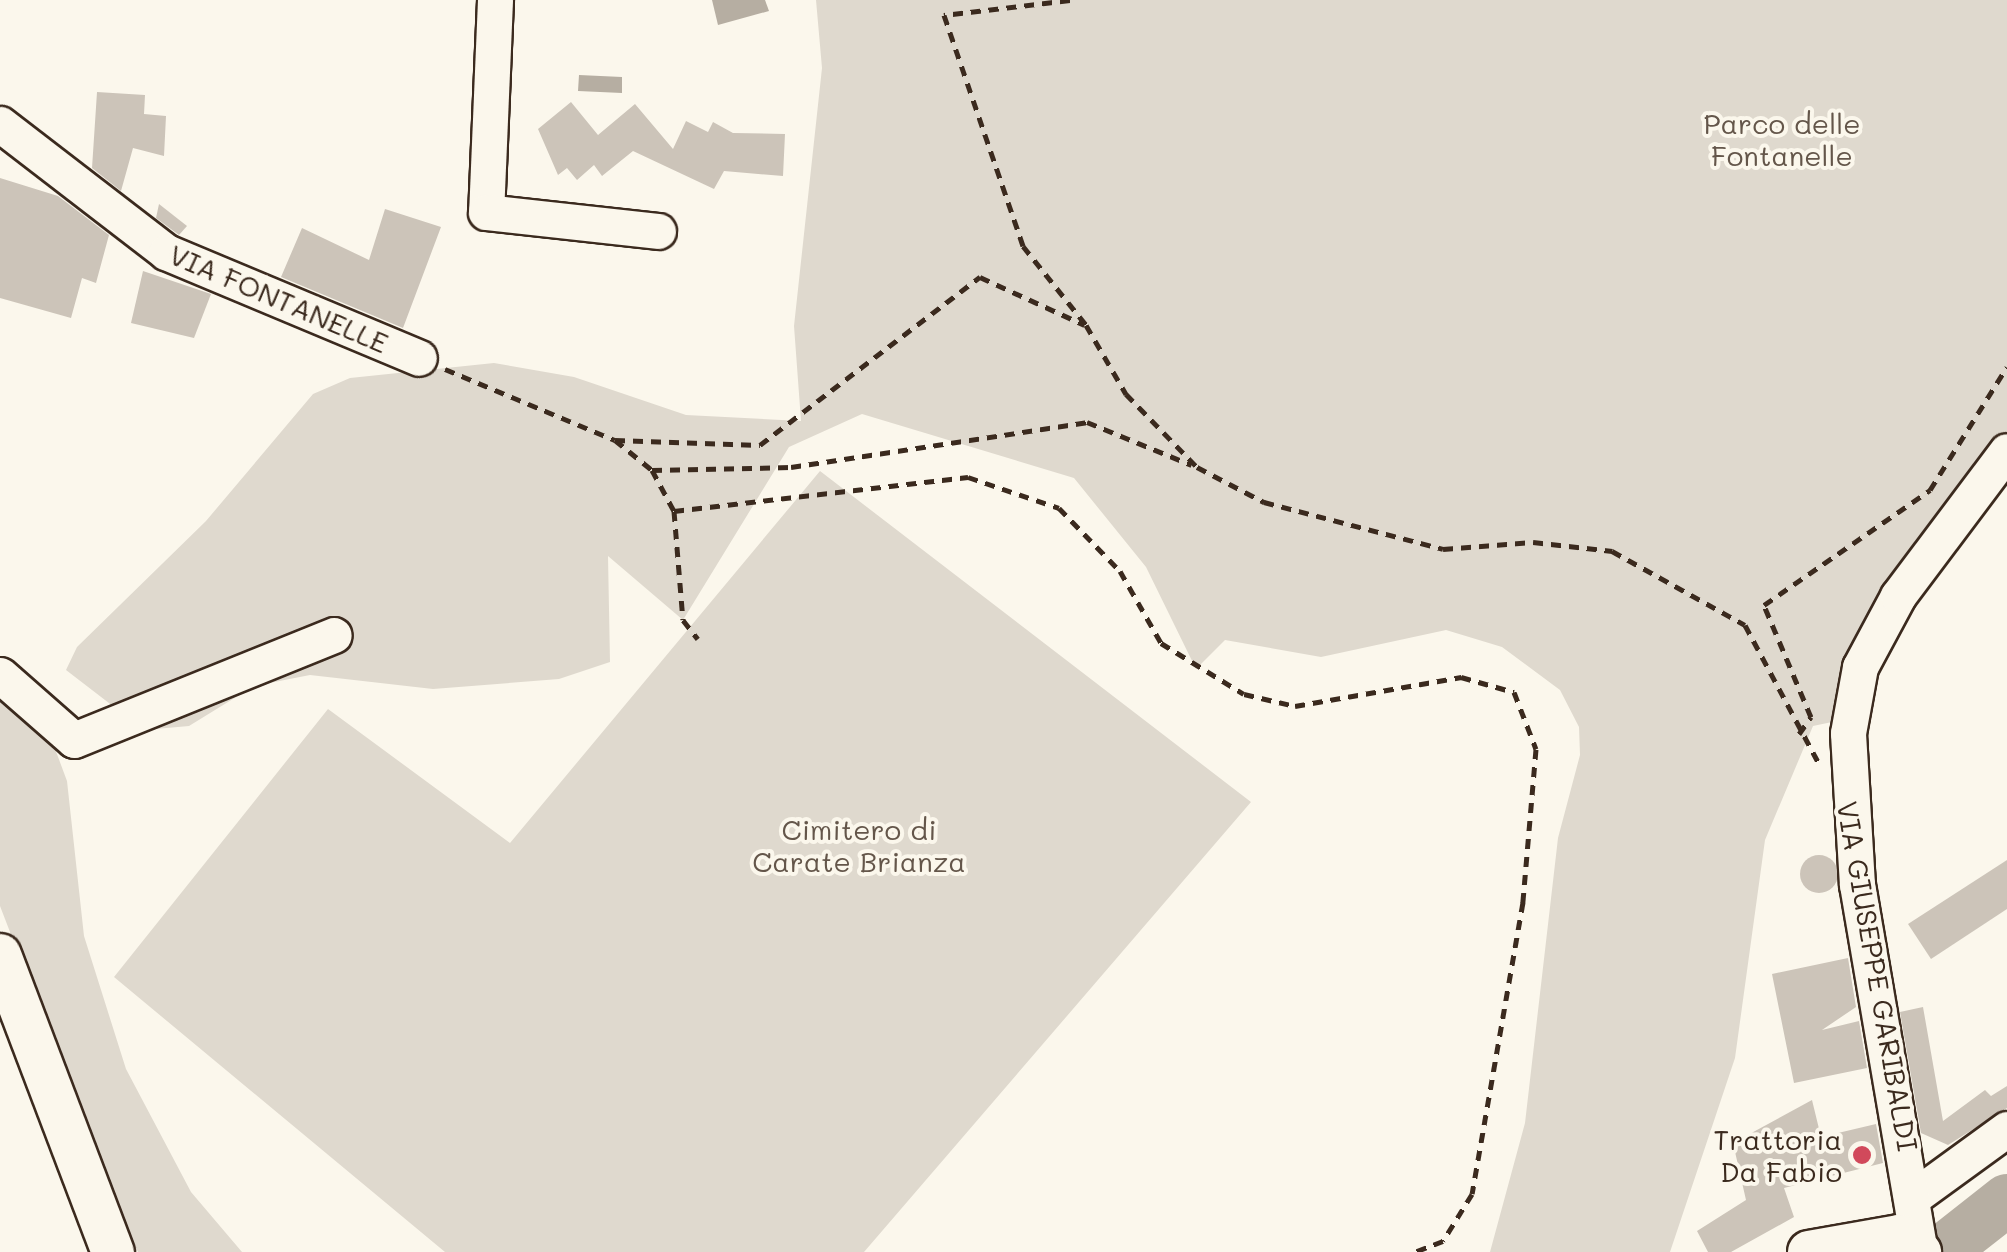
<!DOCTYPE html>
<html>
<head>
<meta charset="utf-8">
<style>
  body { margin:0 }
  #map { position:relative; width:2007px; height:1252px; overflow:hidden; background:#fbf7ec; font-family:Mali,sans-serif }
  div>[style] { position:absolute }
  [style*='--x'] { left:calc(var(--x)*1px); top:calc(var(--y)*1px); width:calc(var(--w)*1px); rotate:calc(var(--a)*1deg) }
  .green>* { inset:0; background:#dfd9ce }
  .water>* { inset:0; background:#b6aea2 }
  .river>* { height:52px; margin:-26px; padding:0 26px; transform-origin:26px; border-radius:26px; background:#b6aea2 }
  .building>* { inset:0; background:#ccc4b9 }
  .round { border-radius:50% }
  .path>* { height:5px; margin-top:-2.5px; transform-origin:0; background:repeating-linear-gradient(90deg,#3b2a1e 0 10px,transparent 0 18px) }
  .roads { filter:drop-shadow(2px 0 #3b2a1e) drop-shadow(-2px 0 #3b2a1e) drop-shadow(0 2px #3b2a1e) drop-shadow(0 -2px #3b2a1e) }
  .minor>* { height:35px; margin:-17.5px; padding:0 17.5px; transform-origin:17.5px; border-radius:17.5px; background:#fbf7ec }
  .tertiary>* { height:42px; margin:-21px; padding:0 21px; transform-origin:21px; border-radius:21px; background:#fbf7ec }
  .dots>* { width:28px; height:28px; translate:-50% -50%; box-sizing:border-box; border:5px solid #fbf7ec; border-radius:50% }
  span { translate:-50% -50%; white-space:nowrap; text-align:center; line-height:1.15; -webkit-text-stroke:8px #fbf7ec; paint-order:stroke }
  .park-label { font-size:28px; color:#64564a }
  .street-label { font-size:28px; color:#3b2a1e }
  .poi-label { font-size:28px; color:#3b2a1e }
  .right { translate:-100% -50%; text-align:right }
</style>
</head>
<body>
<div id="map">
  <div class="green">
    <div style="clip-path:polygon(816px 0,2007px 0,2007px 451px,1938px 540px,1851px 718px,1813px 726px,1765px 840px,1735px 1058px,1670px 1252px,1490px 1252px,1525px 1123px,1558px 838px,1580px 755px,1579px 727px,1560px 690px,1502px 647px,1446px 630px,1321px 657px,1225px 640px,1196px 669px,1146px 567px,1074px 478px,862px 414px,789px 447px,683px 620px,608px 556px,610px 662px,559px 679px,433px 689px,310px 675px,254px 686px,189px 726px,144px 730px,66px 670px,77px 647px,206px 521px,313px 394px,350px 378px,494px 363px,574px 377px,686px 415px,801px 421px,794px 326px,822px 68px)"></div>
    <div style="clip-path:polygon(820px 471px,1251px 802px,864px 1252px,445px 1252px,114px 977px,328px 709px,510px 843px)"></div>
    <div style="clip-path:polygon(0 694px,51px 738px,67px 781px,84px 936px,126px 1069px,191px 1192px,242px 1252px,138px 1252px,107px 1184px,0 906px)"></div>
  </div>
  <div class="water">
    <div style="clip-path:polygon(712px 0,765px 0,769px 11px,718px 25px)"></div>
    <div style="clip-path:polygon(579px 75px,622px 77px,622px 93px,578px 91px)"></div>
  </div>
  <div class="river">
    <div style="--x:1941;--y:1252;--w:84;--a:-38.2"></div>
  </div>
  <div class="building">
    <div style="clip-path:polygon(97px 92px,145px 95px,144px 114px,166px 116px,164px 156px,133px 148px,121px 191px,92px 168px)"></div>
    <div style="clip-path:polygon(571px 102px,598px 135px,635px 104px,673px 149px,686px 121px,708px 132px,713px 122px,733px 133px,785px 134px,783px 176px,724px 171px,714px 189px,633px 151px,602px 176px,594px 165px,577px 180px,567px 168px,558px 175px,538px 129px)"></div>
    <div style="clip-path:polygon(0 178px,58px 196px,109px 235px,96px 283px,82px 278px,71px 318px,0 298px)"></div>
    <div style="clip-path:polygon(159px 204px,187px 226px,179px 235px,156px 218px)"></div>
    <div style="clip-path:polygon(385px 209px,441px 227px,403px 328px,281px 277px,302px 228px,369px 260px)"></div>
    <div style="clip-path:polygon(143px 271px,211px 294px,194px 338px,131px 323px)"></div>
    <div class="round" style="left:1800px;top:855px;width:38px;height:38px"></div>
    <div style="clip-path:polygon(2007px 860px,2007px 909px,1931px 959px,1908px 924px)"></div>
    <div style="clip-path:polygon(1848px 958px,1856px 1007px,1822px 1030px,1859px 1021px,1867px 1068px,1794px 1083px,1772px 974px)"></div>
    <div style="clip-path:polygon(1923px 1007px,1943px 1121px,1985px 1090px,1991px 1096px,2007px 1086px,2007px 1108px,1948px 1145px,1921px 1133px,1900px 1012px)"></div>
    <div style="clip-path:polygon(1812px 1100px,1821px 1137px,1876px 1124px,1883px 1163px,1784px 1188px,1794px 1217px,1731px 1252px,1708px 1252px,1697px 1231px,1746px 1200px,1733px 1143px)"></div>
  </div>
  <div class="path">
    <div style="--x:1070;--y:0;--w:127;--a:173.2"></div>
    <div style="--x:944;--y:15;--w:244;--a:71.1"></div>
    <div style="--x:1023;--y:246;--w:101;--a:51.4"></div>
    <div style="--x:1086;--y:325;--w:80;--a:59.9"></div>
    <div style="--x:1126;--y:394;--w:102;--a:45.8"></div>
    <div style="--x:1197;--y:467;--w:76;--a:27.6"></div>
    <div style="--x:1264;--y:502;--w:185;--a:14.7"></div>
    <div style="--x:1443;--y:549;--w:90;--a:-4.4"></div>
    <div style="--x:1533;--y:542;--w:80;--a:6.5"></div>
    <div style="--x:1612;--y:551;--w:152;--a:29.1"></div>
    <div style="--x:1745;--y:625;--w:155;--a:61.9"></div>
    <div style="--x:445;--y:369;--w:184;--a:22.7"></div>
    <div style="--x:615;--y:440;--w:48;--a:39"></div>
    <div style="--x:652;--y:470;--w:47;--a:61.8"></div>
    <div style="--x:674;--y:511;--w:109;--a:85.3"></div>
    <div style="--x:683;--y:620;--w:24;--a:52"></div>
    <div style="--x:615;--y:440;--w:145;--a:2"></div>
    <div style="--x:760;--y:445;--w:277;--a:-37.4"></div>
    <div style="--x:980;--y:277;--w:115;--a:24.6"></div>
    <div style="--x:652;--y:470;--w:139;--a:-1.2"></div>
    <div style="--x:791;--y:467;--w:299;--a:-8.6"></div>
    <div style="--x:1087;--y:422;--w:113;--a:22.3"></div>
    <div style="--x:674;--y:511;--w:296;--a:-6.6"></div>
    <div style="--x:968;--y:477;--w:96;--a:18.8"></div>
    <div style="--x:1059;--y:508;--w:88;--a:45.9"></div>
    <div style="--x:1120;--y:571;--w:83;--a:60.3"></div>
    <div style="--x:1161;--y:643;--w:97;--a:31.6"></div>
    <div style="--x:1244;--y:694;--w:52;--a:13.2"></div>
    <div style="--x:1295;--y:706;--w:169;--a:-9.9"></div>
    <div style="--x:1461;--y:677;--w:55;--a:15.8"></div>
    <div style="--x:1514;--y:692;--w:61;--a:68.9"></div>
    <div style="--x:1536;--y:749;--w:154;--a:94.9"></div>
    <div style="--x:1523;--y:902;--w:296;--a:99.9"></div>
    <div style="--x:1472;--y:1194;--w:55;--a:121.7"></div>
    <div style="--x:1443;--y:1241;--w:30;--a:159"></div>
    <div style="--x:1799;--y:734;--w:21;--a:-55"></div>
    <div style="--x:1811;--y:717;--w:121;--a:-112.8"></div>
    <div style="--x:1764;--y:605;--w:202;--a:-34.7"></div>
    <div style="--x:1930;--y:490;--w:145;--a:-58"></div>
  </div>
  <div class="roads">
    <div class="minor">
      <div style="--x:495;--y:0;--w:212;--a:92.4"></div>
      <div style="--x:486;--y:212;--w:173;--a:6.3"></div>
      <div style="--x:0;--y:124;--w:210;--a:37.6"></div>
      <div style="--x:166;--y:252;--w:274;--a:22.7"></div>
      <div style="--x:0;--y:675;--w:98;--a:41.3"></div>
      <div style="--x:74;--y:740;--w:280;--a:-22"></div>
      <div style="--x:1916;--y:1195;--w:112;--a:-36"></div>
      <div style="--x:1919;--y:1247;--w:367;--a:-99.7"></div>
      <div style="--x:1857;--y:885;--w:152;--a:-93.4"></div>
      <div style="--x:1848;--y:733;--w:67;--a:-79.7"></div>
      <div style="--x:1860;--y:667;--w:81;--a:-61.8"></div>
      <div style="--x:1898;--y:596;--w:181;--a:-53.1"></div>
    </div>
    <div class="tertiary">
      <div style="--x:0;--y:955;--w:318;--a:69.2"></div>
      <div style="--x:1809;--y:1252;--w:92;--a:-10"></div>
      <div style="--x:1900;--y:1236;--w:26;--a:39"></div>
    </div>
  </div>
  <div class="dots">
    <div style="left:1862px;top:1155px;background:#d1495b"></div>
  </div>
  <div class="park-label">
    <span style="left:1782px;top:139px">Parco delle<br>Fontanelle</span>
    <span style="left:859px;top:845px">Cimitero di<br>Carate Brianza</span>
  </div>
  <div class="street-label">
    <span style="left:279px;top:298px;rotate:23deg">VIA FONTANELLE</span>
    <span style="left:1878px;top:976px;rotate:80deg">VIA GIUSEPPE GARIBALDI</span>
  </div>
  <div class="poi-label">
    <span class="right" style="left:1842px;top:1155px">Trattoria<br>Da Fabio</span>
  </div>
</div>
</body>
</html>
